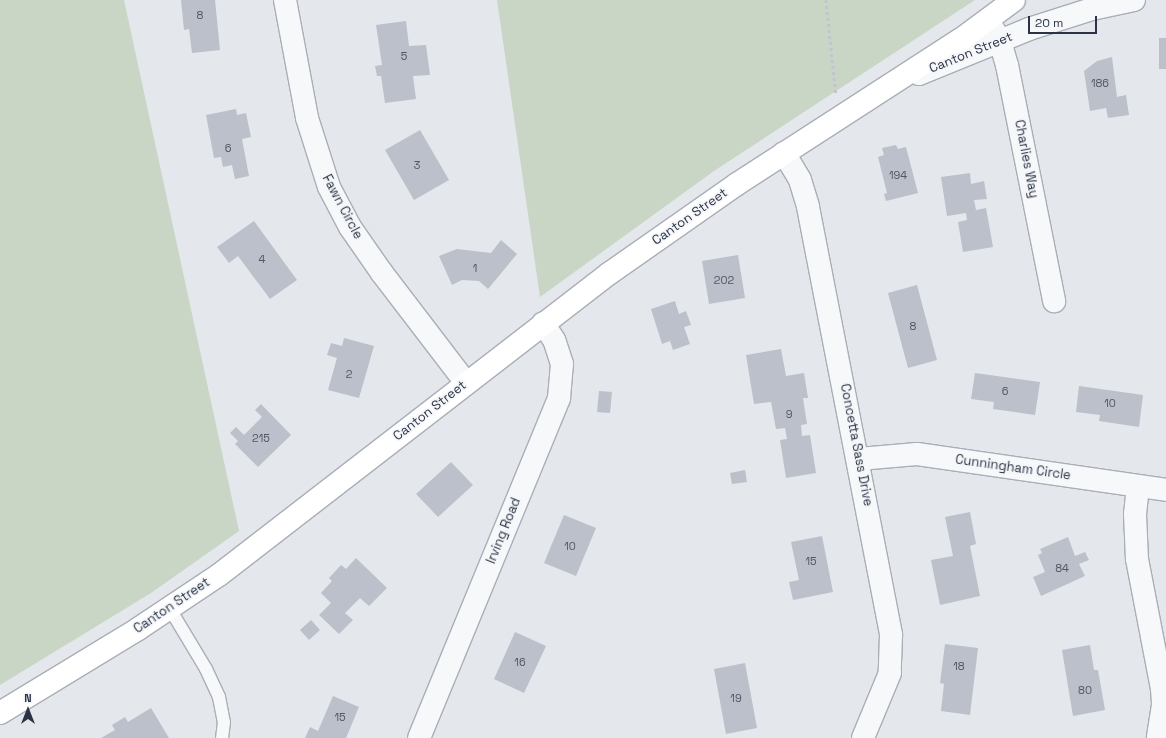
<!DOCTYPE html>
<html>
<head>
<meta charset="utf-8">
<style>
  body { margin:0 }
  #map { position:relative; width:1166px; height:738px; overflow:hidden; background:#e4e7ec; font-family:"Space Grotesk",sans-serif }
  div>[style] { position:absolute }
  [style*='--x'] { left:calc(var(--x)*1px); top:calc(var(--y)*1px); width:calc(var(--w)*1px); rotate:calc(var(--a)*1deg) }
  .green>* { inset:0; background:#c9d6c5 }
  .building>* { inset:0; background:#bbc0ca }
  .path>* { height:2.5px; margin-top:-1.25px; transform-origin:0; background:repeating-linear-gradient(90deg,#c2c5cb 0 3px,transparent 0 6px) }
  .roads { filter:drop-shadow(1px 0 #a9aeb7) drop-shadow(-1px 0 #a9aeb7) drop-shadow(0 1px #a9aeb7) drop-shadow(0 -1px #a9aeb7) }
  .service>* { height:12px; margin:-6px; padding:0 6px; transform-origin:6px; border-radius:6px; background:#f7f8fa }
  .minor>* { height:22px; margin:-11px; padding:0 11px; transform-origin:11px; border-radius:11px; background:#f7f8fa }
  .tertiary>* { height:22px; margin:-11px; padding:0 11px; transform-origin:11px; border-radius:11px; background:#f7f8fa }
  .secondary>* { height:22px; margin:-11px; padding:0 11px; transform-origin:11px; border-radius:11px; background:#fff }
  span { translate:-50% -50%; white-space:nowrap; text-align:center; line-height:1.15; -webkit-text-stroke:3.5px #f4f6f9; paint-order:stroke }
  .number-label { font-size:11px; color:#4f5766 }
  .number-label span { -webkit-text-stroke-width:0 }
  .street-label { font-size:13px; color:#2b3445 }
  .north { position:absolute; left:8px; top:690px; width:40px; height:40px; -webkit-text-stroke:3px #f4f6f9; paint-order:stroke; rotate:0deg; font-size:11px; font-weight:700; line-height:16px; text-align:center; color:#2b3445 }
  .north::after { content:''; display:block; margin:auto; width:14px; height:18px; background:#2b3445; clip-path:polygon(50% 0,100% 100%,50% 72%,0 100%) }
  .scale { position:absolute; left:1028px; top:16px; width:69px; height:18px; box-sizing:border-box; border:2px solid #2b3445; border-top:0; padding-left:5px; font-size:12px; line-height:14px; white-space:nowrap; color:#2b3445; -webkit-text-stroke:3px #f4f6f9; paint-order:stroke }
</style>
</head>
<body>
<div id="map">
  <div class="green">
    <div style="clip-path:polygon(0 0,124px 0,239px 531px,151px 593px,0 685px)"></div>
    <div style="clip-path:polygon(497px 0,975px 0,714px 171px,540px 297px)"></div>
  </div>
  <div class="building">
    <div style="clip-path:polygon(181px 0,215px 0,220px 50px,192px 53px,189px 29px,184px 30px)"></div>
    <div style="clip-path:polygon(406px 21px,409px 46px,426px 45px,430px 75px,413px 76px,416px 99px,385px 103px,381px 76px,377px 76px,375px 66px,382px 65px,376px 25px)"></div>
    <div style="clip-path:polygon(1159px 38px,1166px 38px,1166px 69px,1159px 69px)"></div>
    <div style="clip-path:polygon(1112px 57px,1117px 97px,1126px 95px,1129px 115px,1108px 118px,1106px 108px,1090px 111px,1084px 71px,1097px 61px)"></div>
    <div style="clip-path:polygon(236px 109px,237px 115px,246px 113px,251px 137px,242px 139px,249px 176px,235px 179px,232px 165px,223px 167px,221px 157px,214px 158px,206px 115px)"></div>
    <div style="clip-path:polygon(420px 130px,449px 180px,414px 200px,385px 150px)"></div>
    <div style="clip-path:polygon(896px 145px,898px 149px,906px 147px,918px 193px,886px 201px,884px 194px,887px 193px,878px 157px,884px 155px,882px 148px)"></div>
    <div style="clip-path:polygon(970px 173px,971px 184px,984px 181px,987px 199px,974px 200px,976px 210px,986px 208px,993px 247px,963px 252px,958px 222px,967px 220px,966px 213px,947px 216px,941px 177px)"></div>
    <div style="clip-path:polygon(254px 221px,297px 280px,270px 299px,238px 256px,229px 263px,217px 247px)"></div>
    <div style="clip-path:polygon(501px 240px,517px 254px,488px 289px,479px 281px,462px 280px,452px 285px,439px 256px,457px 249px,491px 253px)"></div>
    <div style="clip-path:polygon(738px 255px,745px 298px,709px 304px,702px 261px)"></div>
    <div style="clip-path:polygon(917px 285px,937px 360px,908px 368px,888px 293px)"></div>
    <div style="clip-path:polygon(675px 301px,679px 314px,686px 311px,691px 325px,684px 327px,690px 344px,673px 350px,670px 341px,662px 344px,651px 309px)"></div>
    <div style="clip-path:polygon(344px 338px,374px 346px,359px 398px,328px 390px,337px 358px,327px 355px,331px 343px,342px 346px)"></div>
    <div style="clip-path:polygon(781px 349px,786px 376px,804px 373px,808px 398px,803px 398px,807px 424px,801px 425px,802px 436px,810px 435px,816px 473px,786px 478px,780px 440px,787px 439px,785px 428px,776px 429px,771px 402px,754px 404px,746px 355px)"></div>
    <div style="clip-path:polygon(975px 373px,1040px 382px,1035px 415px,993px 409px,994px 402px,971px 399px)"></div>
    <div style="clip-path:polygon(1079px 386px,1143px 395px,1139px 427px,1099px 421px,1100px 415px,1076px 412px)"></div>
    <div style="clip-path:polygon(599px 391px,612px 392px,610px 413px,597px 412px)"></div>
    <div style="clip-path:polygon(261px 404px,291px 435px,258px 467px,235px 444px,238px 441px,230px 433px,236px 427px,244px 435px,262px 417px,255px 410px)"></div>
    <div style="clip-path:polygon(451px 462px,473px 485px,438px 517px,416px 494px)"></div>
    <div style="clip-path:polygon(745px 470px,747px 482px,732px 484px,730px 473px)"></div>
    <div style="clip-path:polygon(970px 512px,976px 544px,970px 546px,980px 596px,940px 605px,931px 560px,953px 556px,945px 517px)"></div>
    <div style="clip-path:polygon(564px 515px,596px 528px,576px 576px,544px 563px)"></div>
    <div style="clip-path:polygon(822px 536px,833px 592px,793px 600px,789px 582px,799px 580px,791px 542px)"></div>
    <div style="clip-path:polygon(1068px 537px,1075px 556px,1085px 552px,1089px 560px,1079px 564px,1085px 576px,1041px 596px,1033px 577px,1045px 572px,1038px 555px,1042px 553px,1040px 549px)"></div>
    <div style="clip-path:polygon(356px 558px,387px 588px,369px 606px,360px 598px,345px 613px,353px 620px,339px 634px,319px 615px,331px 603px,321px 593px,332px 581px,329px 578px,341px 565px,346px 569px)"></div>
    <div style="clip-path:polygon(311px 620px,320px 630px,309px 640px,300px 630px)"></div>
    <div style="clip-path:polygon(515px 632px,546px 646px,524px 693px,494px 679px)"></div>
    <div style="clip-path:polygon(945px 644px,978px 648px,970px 715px,941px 711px,944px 684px,940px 683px)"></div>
    <div style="clip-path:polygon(1090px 645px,1094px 670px,1098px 670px,1105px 710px,1073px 716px,1062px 650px)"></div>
    <div style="clip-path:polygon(745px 663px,757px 728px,726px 734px,714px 669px)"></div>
    <div style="clip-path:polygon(333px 696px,359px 707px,346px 738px,305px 738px,310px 727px,318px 731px)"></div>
    <div style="clip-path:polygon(151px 708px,169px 738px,101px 738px,115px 730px,112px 725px,125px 717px,128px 722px)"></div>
  </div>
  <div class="path">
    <div style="--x:826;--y:0;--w:94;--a:83.9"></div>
  </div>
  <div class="roads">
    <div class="service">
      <div style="--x:170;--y:609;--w:70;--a:59"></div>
      <div style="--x:206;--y:669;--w:31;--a:65"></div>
      <div style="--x:219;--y:697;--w:25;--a:79"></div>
      <div style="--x:224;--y:722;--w:16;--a:97"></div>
    </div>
    <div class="minor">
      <div style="--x:285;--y:0;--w:120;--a:79.4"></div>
      <div style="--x:307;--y:118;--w:72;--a:72.3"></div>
      <div style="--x:329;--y:187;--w:45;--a:62.3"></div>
      <div style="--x:350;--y:227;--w:56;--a:55.2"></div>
      <div style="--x:382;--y:273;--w:138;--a:52.6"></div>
      <div style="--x:988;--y:20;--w:24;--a:60"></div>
      <div style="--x:1000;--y:41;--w:25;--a:74"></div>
      <div style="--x:1007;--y:65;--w:241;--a:78.7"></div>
      <div style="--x:784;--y:153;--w:31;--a:59"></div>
      <div style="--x:800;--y:180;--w:28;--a:73"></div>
      <div style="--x:808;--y:207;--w:436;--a:79"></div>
      <div style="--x:891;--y:635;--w:38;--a:92"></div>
      <div style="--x:890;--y:673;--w:70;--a:112.6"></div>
      <div style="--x:859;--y:459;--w:58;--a:-4.9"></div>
      <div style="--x:917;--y:454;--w:252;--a:8.2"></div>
      <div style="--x:1138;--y:486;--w:28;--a:96"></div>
      <div style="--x:1135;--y:514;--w:45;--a:87.5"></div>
      <div style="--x:1137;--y:559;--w:132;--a:79.1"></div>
      <div style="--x:1162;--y:689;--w:16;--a:86"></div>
      <div style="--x:1163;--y:705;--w:33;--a:99"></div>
      <div style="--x:419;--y:738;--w:368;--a:-67.6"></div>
      <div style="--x:559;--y:398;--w:34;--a:-85"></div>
      <div style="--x:562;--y:364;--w:25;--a:-108"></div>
      <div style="--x:554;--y:340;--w:20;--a:-123"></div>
    </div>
    <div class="tertiary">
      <div style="--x:919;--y:74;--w:119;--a:-22.2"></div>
      <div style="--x:1029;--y:29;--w:66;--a:-17.6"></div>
      <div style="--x:1092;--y:9;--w:43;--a:-12.1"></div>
    </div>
    <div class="secondary">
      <div style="--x:0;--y:713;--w:162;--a:-31.3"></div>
      <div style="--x:138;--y:629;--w:97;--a:-33.7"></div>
      <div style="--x:219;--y:575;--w:494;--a:-37.7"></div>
      <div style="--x:610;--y:273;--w:155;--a:-35"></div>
      <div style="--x:737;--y:184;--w:265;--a:-32.9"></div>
      <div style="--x:960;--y:40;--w:67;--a:-36.5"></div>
    </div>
  </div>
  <div class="number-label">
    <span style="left:200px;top:15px">8</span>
    <span style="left:404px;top:56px">5</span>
    <span style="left:1100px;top:83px">186</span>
    <span style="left:228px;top:148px">6</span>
    <span style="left:417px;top:165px">3</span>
    <span style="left:898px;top:175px">194</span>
    <span style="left:262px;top:259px">4</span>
    <span style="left:475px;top:268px">1</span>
    <span style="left:724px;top:280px">202</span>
    <span style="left:913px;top:326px">8</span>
    <span style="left:349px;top:374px">2</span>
    <span style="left:1005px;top:391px">6</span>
    <span style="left:1110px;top:403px">10</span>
    <span style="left:789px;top:414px">9</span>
    <span style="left:261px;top:438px">215</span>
    <span style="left:570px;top:546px">10</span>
    <span style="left:811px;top:561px">15</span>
    <span style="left:1062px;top:568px">84</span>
    <span style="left:520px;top:662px">16</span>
    <span style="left:959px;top:666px">18</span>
    <span style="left:1085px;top:690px">80</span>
    <span style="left:736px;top:698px">19</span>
    <span style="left:340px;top:717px">15</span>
  </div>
  <div class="street-label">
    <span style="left:971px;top:53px;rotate:-22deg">Canton Street</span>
    <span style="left:1026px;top:159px;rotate:79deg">Charlies Way</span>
    <span style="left:342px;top:207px;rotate:62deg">Fawn Circle</span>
    <span style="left:690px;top:217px;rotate:-35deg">Canton Street</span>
    <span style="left:430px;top:411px;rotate:-38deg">Canton Street</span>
    <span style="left:856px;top:445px;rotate:79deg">Concetta Sass Drive</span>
    <span style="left:1013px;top:468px;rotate:8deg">Cunningham Circle</span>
    <span style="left:504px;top:531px;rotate:-68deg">Irving Road</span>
    <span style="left:172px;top:606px;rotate:-34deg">Canton Street</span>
  </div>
  <div class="north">N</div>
  <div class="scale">20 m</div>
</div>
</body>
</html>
